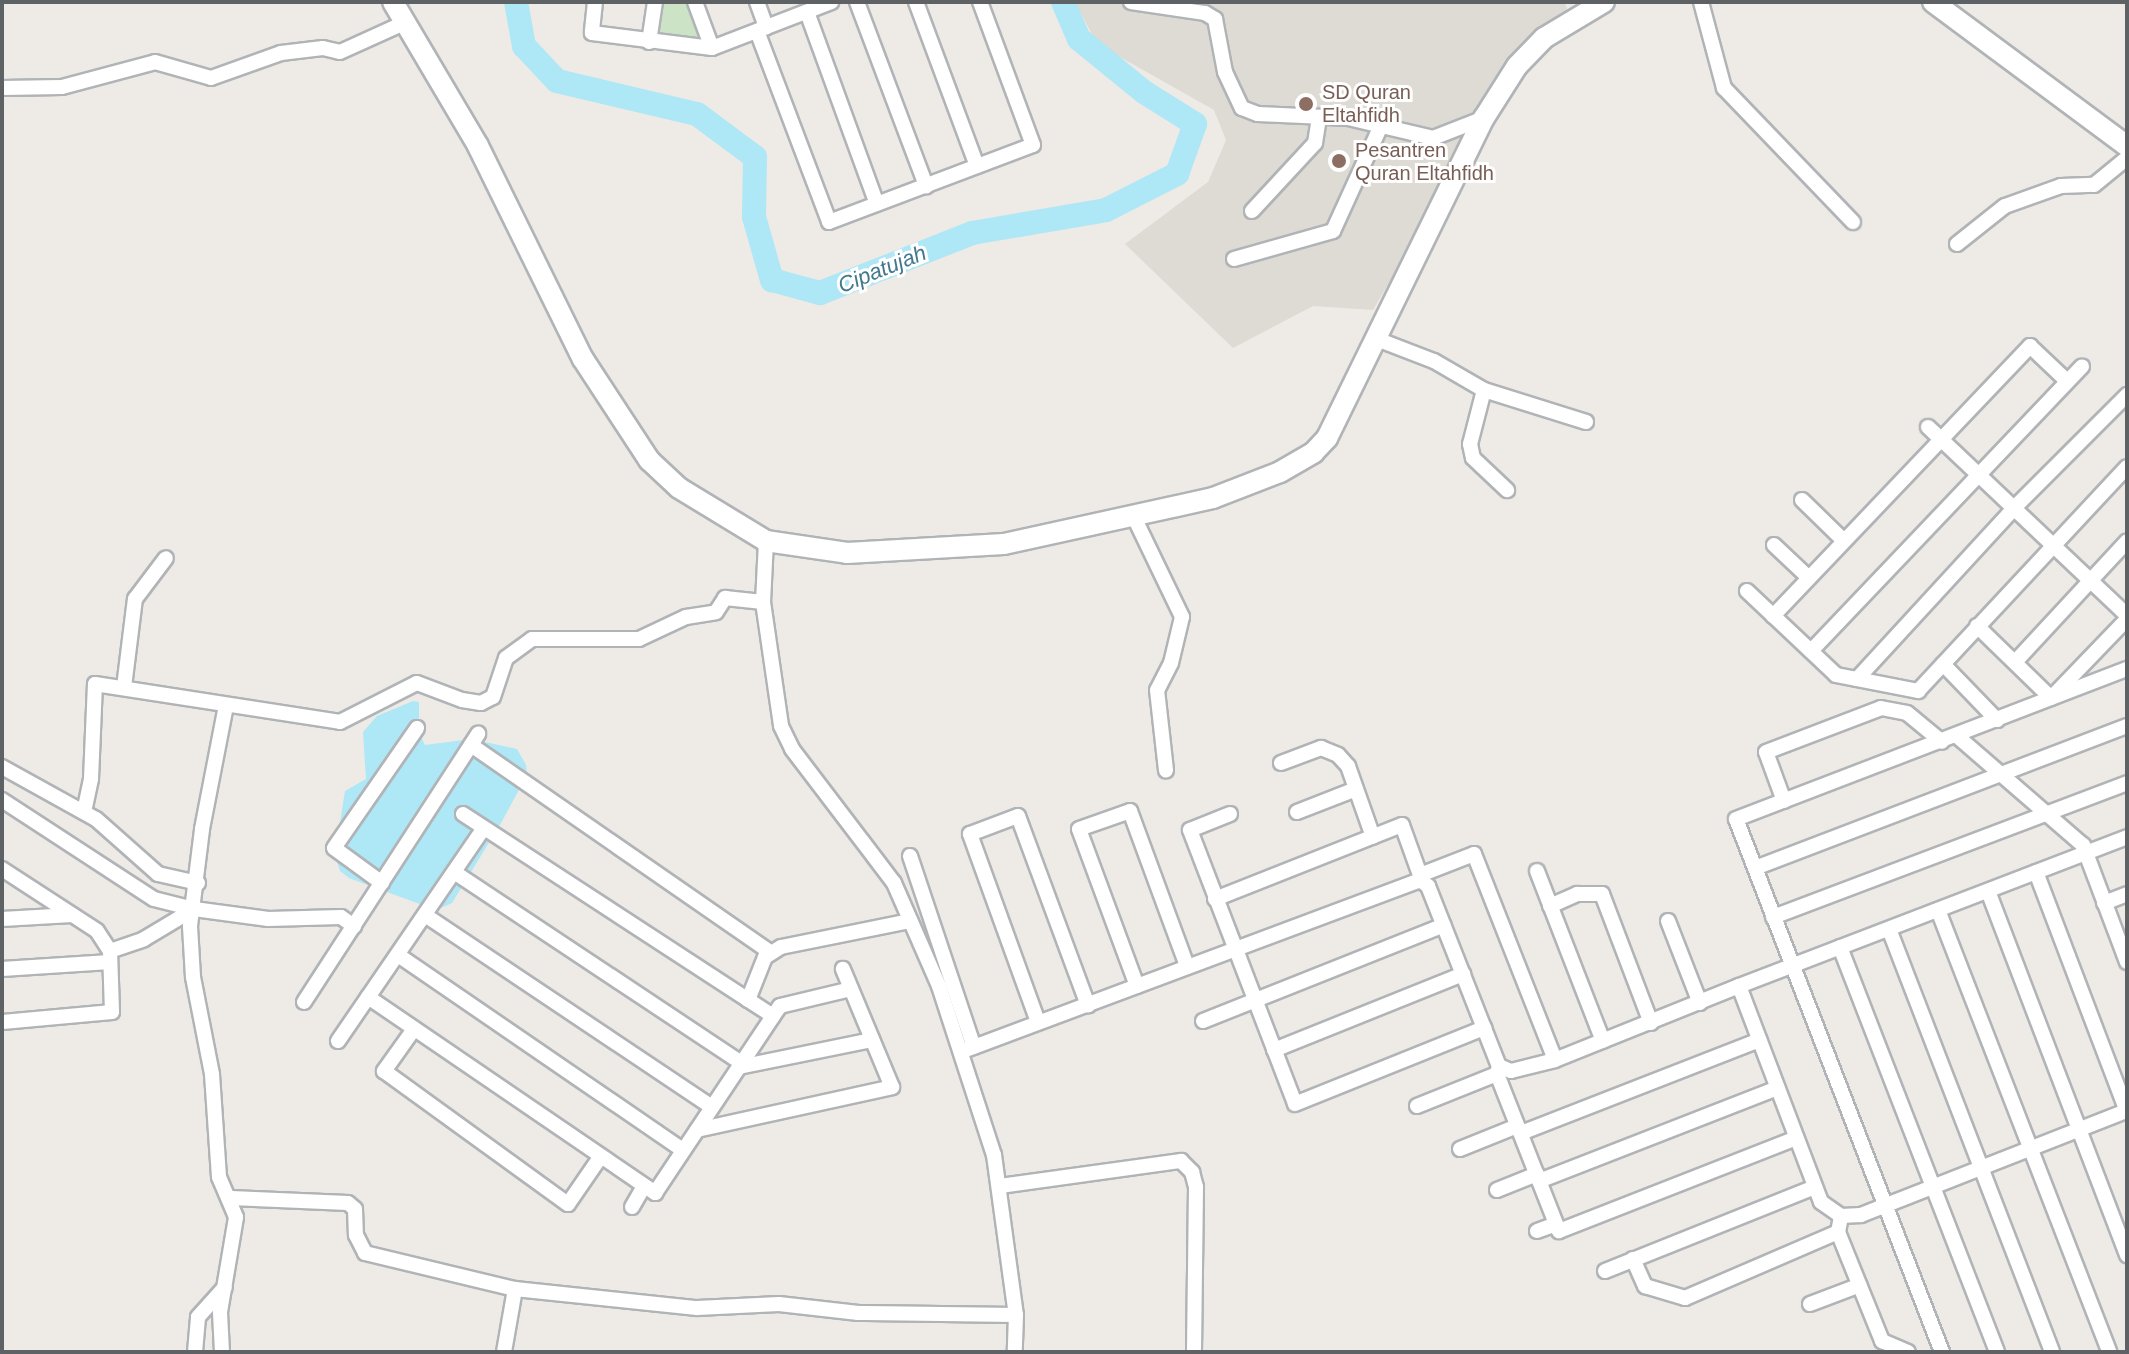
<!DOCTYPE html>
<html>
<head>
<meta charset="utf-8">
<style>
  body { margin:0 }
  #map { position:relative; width:2129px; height:1354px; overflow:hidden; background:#eeeae6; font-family:Helvetica,sans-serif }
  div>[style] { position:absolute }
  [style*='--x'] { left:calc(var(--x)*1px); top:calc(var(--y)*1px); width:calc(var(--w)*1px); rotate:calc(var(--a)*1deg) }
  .education>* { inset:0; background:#dedad4 }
  .green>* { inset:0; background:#cce3c5 }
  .water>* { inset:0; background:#aee7f6 }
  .river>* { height:24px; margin:-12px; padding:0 12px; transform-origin:12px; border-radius:12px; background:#aee7f6 }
  .roads { filter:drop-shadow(2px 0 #b1b4b7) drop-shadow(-2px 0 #b1b4b7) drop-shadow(0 2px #b1b4b7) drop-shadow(0 -2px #b1b4b7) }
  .street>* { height:14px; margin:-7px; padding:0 7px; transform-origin:7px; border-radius:7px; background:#fff }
  .secondary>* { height:20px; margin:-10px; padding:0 10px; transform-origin:10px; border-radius:10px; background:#fff }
  .dots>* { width:22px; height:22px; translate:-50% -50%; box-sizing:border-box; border:4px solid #fff; border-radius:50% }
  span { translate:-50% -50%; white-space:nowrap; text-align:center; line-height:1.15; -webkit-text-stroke:6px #fff; paint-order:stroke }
  .education-label { font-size:20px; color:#785e54 }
  .left { translate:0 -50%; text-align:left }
  .water-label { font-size:22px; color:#42788e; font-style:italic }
  .frame { position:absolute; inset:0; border:4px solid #5e6265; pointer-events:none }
</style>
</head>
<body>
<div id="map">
  <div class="education">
    <div style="clip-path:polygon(1075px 2px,1565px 2px,1569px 17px,1522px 55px,1373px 310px,1313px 306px,1233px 348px,1125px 244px,1208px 182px,1226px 140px,1214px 110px,1097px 44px)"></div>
  </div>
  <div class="green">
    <div style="clip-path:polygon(657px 2px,692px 2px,708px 44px,653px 39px)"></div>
  </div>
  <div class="water">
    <div style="clip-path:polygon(413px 701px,419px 702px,419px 733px,425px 745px,471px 739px,517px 749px,526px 765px,527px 775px,501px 823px,452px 903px,436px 910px,349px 878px,340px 871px,335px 855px,345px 791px,366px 779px,363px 732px,377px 716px)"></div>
  </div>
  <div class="river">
    <div style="--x:516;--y:2;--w:45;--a:79.7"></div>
    <div style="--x:524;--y:46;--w:48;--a:46.7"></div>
    <div style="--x:557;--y:81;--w:144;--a:13.3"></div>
    <div style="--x:697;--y:114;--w:72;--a:36.6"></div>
    <div style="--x:755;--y:157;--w:60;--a:91"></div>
    <div style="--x:754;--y:217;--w:66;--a:74.1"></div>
    <div style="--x:772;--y:280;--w:50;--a:15.2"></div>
    <div style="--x:820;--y:293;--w:163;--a:-21.5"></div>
    <div style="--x:972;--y:233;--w:136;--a:-9.7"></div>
    <div style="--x:1106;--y:210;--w:80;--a:-26.9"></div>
    <div style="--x:1177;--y:174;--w:53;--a:-70.2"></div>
    <div style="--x:1195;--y:124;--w:60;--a:-147.9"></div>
    <div style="--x:1144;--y:92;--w:84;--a:-140.8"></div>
    <div style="--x:1079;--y:39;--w:40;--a:-113.4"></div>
  </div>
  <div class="roads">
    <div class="street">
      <div style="--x:595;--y:2;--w:31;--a:96"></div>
      <div style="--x:592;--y:33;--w:121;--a:7.1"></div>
      <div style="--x:712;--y:48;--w:128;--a:-21.1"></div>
      <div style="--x:695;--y:2;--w:49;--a:69.7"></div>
      <div style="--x:757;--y:2;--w:27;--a:70"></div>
      <div style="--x:857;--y:2;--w:197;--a:69.4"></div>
      <div style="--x:916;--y:2;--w:175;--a:69.6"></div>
      <div style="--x:1131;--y:2;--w:75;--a:8.5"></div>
      <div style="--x:1205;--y:13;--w:12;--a:31"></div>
      <div style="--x:1215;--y:19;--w:54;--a:79.3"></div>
      <div style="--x:1225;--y:72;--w:40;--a:65"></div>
      <div style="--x:1242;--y:108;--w:17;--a:21"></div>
      <div style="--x:1258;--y:114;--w:90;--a:2.5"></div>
      <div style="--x:1348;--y:118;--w:87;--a:13.2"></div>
      <div style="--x:1433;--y:138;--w:55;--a:-21.4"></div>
      <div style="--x:1701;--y:2;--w:89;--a:75"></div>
      <div style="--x:1724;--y:88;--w:186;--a:46.1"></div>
      <div style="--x:807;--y:12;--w:204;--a:70"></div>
      <div style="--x:757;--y:31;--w:204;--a:69.3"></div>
      <div style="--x:829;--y:222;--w:218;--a:-20.7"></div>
      <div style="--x:1033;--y:145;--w:153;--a:-110.3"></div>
      <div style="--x:649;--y:42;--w:40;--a:-81.5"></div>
      <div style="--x:2;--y:88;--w:60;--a:-1"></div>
      <div style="--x:62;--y:87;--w:96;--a:-15"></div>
      <div style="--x:155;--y:62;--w:58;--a:15.9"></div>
      <div style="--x:211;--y:78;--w:74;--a:-19.7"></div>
      <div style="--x:281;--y:53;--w:42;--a:-6.8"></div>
      <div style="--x:323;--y:48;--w:17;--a:13"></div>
      <div style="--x:340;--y:52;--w:70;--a:-24.4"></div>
      <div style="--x:1252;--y:211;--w:93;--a:-47.2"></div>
      <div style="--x:1315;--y:143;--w:25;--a:-81"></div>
      <div style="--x:1957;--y:244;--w:61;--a:-38.4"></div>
      <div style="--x:2005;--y:206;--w:59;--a:-19.7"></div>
      <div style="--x:2061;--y:186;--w:33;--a:-2"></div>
      <div style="--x:2094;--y:185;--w:43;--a:-39.3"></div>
      <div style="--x:1234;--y:259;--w:103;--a:-15.8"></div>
      <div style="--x:1333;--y:231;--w:113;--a:-65.5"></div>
      <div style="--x:1374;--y:338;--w:64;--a:21"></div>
      <div style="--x:1434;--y:361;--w:58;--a:30.1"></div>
      <div style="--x:1484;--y:390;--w:56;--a:104.5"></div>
      <div style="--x:1470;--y:444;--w:14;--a:78"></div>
      <div style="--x:1473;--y:458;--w:47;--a:43.3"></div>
      <div style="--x:1484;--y:390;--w:107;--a:17.4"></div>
      <div style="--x:1928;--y:427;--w:274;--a:43.4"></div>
      <div style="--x:1802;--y:500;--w:57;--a:44.3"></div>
      <div style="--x:1133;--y:515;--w:113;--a:64.3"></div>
      <div style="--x:1182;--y:617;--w:47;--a:103.4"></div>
      <div style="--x:1171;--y:663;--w:30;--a:117"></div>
      <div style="--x:1157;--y:690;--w:81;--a:83.6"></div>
      <div style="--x:766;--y:541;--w:61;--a:92.8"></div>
      <div style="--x:763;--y:602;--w:125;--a:81.7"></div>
      <div style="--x:781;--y:726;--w:25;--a:64"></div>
      <div style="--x:792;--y:749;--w:168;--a:52.7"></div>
      <div style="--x:894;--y:883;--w:112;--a:66.4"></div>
      <div style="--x:939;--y:986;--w:178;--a:72"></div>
      <div style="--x:994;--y:1155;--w:162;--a:82.2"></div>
      <div style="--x:1016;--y:1315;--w:37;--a:92"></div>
      <div style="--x:1774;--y:545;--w:47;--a:43.3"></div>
      <div style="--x:1747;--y:591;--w:122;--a:43.3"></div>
      <div style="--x:1836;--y:675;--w:84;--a:11"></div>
      <div style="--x:1918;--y:691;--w:306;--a:-47"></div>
      <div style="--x:1773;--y:616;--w:373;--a:-46.4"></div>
      <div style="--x:2030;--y:346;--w:51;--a:43.4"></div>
      <div style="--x:1977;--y:626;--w:103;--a:44.2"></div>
      <div style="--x:2051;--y:698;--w:110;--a:-46.1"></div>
      <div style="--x:1811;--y:651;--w:393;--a:-46.4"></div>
      <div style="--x:2016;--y:661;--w:163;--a:-47.2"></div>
      <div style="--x:1943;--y:664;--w:78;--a:46"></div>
      <div style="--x:1857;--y:679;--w:232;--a:-47.4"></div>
      <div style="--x:2014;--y:508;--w:160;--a:-45"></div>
      <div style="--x:124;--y:687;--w:89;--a:-82.9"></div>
      <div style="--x:135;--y:599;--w:51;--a:-52.9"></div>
      <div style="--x:1957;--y:736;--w:167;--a:40.9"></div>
      <div style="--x:2083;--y:845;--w:125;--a:69.4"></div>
      <div style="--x:471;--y:745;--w:365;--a:34.7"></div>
      <div style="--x:1281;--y:763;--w:43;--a:-20.6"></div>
      <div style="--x:1321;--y:748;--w:18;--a:22"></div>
      <div style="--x:1338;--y:755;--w:15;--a:48"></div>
      <div style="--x:1348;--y:766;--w:75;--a:70.6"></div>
      <div style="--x:2;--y:767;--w:107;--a:29"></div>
      <div style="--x:96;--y:819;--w:83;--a:41.6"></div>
      <div style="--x:158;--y:874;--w:41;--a:12.7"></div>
      <div style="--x:2;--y:800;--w:181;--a:33.1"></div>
      <div style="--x:154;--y:899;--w:41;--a:14"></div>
      <div style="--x:1784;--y:801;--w:52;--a:-110.2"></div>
      <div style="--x:1766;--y:752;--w:123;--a:-20.9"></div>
      <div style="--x:1881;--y:708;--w:26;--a:11"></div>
      <div style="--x:1907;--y:713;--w:45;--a:39.6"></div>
      <div style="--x:84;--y:812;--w:34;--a:-78"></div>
      <div style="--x:91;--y:779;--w:95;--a:-87.6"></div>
      <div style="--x:95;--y:684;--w:248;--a:8.8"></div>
      <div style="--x:340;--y:722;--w:86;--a:-26.9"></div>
      <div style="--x:417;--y:683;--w:48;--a:20.7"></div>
      <div style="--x:462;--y:700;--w:19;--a:9"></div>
      <div style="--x:481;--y:703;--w:13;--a:-27"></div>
      <div style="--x:493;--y:697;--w:41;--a:-71.6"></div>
      <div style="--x:506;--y:658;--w:32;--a:-36"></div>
      <div style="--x:532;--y:639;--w:107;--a:0"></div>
      <div style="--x:639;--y:639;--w:52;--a:-25.1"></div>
      <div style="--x:686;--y:617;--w:30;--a:-9"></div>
      <div style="--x:716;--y:612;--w:17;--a:-57"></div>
      <div style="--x:725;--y:598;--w:38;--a:6"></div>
      <div style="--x:1297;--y:812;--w:63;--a:-21.3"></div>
      <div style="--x:463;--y:814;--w:340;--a:33.1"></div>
      <div style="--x:1230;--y:814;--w:43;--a:158.2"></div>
      <div style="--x:1190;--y:830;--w:293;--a:69"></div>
      <div style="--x:1295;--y:1104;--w:204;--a:-21.9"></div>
      <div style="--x:910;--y:856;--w:201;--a:71.5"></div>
      <div style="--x:1755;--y:868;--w:398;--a:-20.9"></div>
      <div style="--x:2;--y:869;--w:113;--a:33.1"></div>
      <div style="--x:97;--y:931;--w:24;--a:57"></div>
      <div style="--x:110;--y:951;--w:61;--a:88.1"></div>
      <div style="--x:112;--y:1012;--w:110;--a:174.8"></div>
      <div style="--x:1537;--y:871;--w:182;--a:68.8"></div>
      <div style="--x:454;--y:872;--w:346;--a:33.6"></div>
      <div style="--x:2036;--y:872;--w:256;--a:69.2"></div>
      <div style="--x:1420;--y:880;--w:5;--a:-90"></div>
      <div style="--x:1420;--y:875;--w:58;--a:-21.3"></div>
      <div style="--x:1474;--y:854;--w:221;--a:68.5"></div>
      <div style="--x:382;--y:883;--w:59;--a:-143.9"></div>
      <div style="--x:334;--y:848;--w:146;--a:-55.3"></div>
      <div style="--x:1988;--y:891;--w:390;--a:69.1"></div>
      <div style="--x:1215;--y:899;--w:201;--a:-21.6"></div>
      <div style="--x:1402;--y:825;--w:53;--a:70.2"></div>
      <div style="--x:2104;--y:903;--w:25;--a:-21"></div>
      <div style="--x:1550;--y:906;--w:30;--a:-24"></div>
      <div style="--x:1577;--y:894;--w:25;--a:0"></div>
      <div style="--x:1602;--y:894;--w:138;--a:69.2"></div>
      <div style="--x:1938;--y:910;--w:474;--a:68.8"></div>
      <div style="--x:425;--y:915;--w:345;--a:33.8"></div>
      <div style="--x:1773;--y:917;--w:379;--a:-20.7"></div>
      <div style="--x:2;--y:919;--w:70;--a:-3.3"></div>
      <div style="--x:1668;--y:921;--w:88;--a:68.7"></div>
      <div style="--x:1889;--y:929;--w:453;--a:68.9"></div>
      <div style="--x:1840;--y:947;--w:434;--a:68.8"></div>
      <div style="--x:110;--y:951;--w:36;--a:-19"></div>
      <div style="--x:144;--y:939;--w:58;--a:-31"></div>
      <div style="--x:194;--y:909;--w:75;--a:7.7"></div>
      <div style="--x:268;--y:919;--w:73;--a:-1.6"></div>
      <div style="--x:341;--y:917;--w:16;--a:35"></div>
      <div style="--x:398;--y:955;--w:345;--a:34.4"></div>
      <div style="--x:2;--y:969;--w:108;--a:-3.7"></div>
      <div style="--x:1137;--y:986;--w:167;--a:-110.3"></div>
      <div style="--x:1079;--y:829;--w:54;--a:-19.4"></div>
      <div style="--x:1130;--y:811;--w:165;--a:69.8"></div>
      <div style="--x:1739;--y:986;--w:416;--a:-21"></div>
      <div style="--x:368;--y:997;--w:348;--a:34.3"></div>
      <div style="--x:655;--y:1193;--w:213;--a:-56.3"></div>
      <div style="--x:773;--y:1016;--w:30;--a:-147"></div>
      <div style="--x:748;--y:1000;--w:46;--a:-68.4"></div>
      <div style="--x:765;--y:957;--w:19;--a:-32"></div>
      <div style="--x:781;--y:947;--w:132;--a:-11.4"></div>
      <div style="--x:304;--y:1002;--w:320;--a:-57"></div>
      <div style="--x:773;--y:1016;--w:12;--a:-55"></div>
      <div style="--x:780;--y:1006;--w:73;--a:-13.5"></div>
      <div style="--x:1203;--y:1021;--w:259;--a:-21.7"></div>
      <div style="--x:1038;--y:1022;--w:200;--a:-109.9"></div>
      <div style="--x:970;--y:834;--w:51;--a:-20.6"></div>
      <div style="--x:1018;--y:816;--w:202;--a:69.7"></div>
      <div style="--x:414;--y:1029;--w:52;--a:125.5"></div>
      <div style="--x:384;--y:1071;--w:227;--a:35.9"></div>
      <div style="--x:568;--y:1204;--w:58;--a:-55.5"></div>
      <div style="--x:338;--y:1041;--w:258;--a:-55.6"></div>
      <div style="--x:1274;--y:1050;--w:204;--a:-21.9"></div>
      <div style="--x:963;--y:1051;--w:488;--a:-20.5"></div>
      <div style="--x:1420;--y:880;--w:10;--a:37"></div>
      <div style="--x:1428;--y:886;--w:193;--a:68.5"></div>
      <div style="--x:1499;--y:1066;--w:13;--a:23"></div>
      <div style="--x:1511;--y:1071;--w:45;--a:-14"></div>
      <div style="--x:1555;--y:1060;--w:198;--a:-21.9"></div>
      <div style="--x:1739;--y:986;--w:231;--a:69.2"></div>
      <div style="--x:1821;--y:1202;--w:24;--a:35"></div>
      <div style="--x:1841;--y:1216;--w:20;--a:-3"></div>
      <div style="--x:1861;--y:1215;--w:286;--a:-21.4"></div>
      <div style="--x:739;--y:1067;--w:136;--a:-11.5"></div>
      <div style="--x:1497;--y:1074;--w:169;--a:68.5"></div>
      <div style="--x:1559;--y:1231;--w:255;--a:-21.4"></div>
      <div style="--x:1417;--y:1106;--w:86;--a:-21.8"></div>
      <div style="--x:1497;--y:1074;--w:8;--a:-76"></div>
      <div style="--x:697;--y:1130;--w:200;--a:-12.4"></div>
      <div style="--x:892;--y:1087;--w:128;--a:-112.6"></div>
      <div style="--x:1521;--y:1133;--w:256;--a:-21.3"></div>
      <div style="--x:1460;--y:1149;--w:61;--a:-22"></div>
      <div style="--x:1539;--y:1181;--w:256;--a:-21.3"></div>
      <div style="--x:1000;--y:1186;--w:183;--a:-7.9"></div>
      <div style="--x:1181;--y:1161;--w:16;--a:45"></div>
      <div style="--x:1192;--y:1172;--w:16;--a:75"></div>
      <div style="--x:1196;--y:1187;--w:165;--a:90.7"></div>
      <div style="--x:1497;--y:1190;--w:43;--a:-21.8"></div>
      <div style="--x:231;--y:1198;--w:117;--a:2.4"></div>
      <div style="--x:348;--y:1203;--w:9;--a:41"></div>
      <div style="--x:355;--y:1209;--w:26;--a:88"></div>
      <div style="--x:356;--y:1235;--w:20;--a:63"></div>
      <div style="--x:365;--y:1253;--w:154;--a:13.5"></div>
      <div style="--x:515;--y:1289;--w:183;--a:6"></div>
      <div style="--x:697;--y:1308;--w:82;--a:-2.8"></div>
      <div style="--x:779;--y:1304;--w:80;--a:6.5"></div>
      <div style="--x:858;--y:1313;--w:158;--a:0.7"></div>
      <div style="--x:632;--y:1207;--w:24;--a:-60"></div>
      <div style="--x:1537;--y:1231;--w:20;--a:-20"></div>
      <div style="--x:1838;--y:1232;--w:118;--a:68"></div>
      <div style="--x:1882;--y:1341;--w:28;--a:23"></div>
      <div style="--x:1633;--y:1259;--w:30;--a:66"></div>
      <div style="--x:1645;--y:1286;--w:42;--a:16.7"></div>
      <div style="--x:1685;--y:1298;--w:167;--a:-23.3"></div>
      <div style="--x:1838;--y:1232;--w:16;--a:-79"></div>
      <div style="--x:1605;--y:1271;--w:226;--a:-21.8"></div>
      <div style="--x:1810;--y:1304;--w:53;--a:-20.8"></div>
      <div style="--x:195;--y:1352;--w:35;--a:-85"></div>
      <div style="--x:198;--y:1317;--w:40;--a:-48"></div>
      <div style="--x:222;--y:1352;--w:40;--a:-92.9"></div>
      <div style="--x:220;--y:1312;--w:96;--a:-80.4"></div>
      <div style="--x:236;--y:1217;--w:43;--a:-113"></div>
      <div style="--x:219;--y:1177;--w:103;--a:-93.9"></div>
      <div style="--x:212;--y:1074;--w:99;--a:-101.1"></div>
      <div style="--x:193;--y:977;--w:51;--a:-93.4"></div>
      <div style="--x:190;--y:926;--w:98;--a:-82.9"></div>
      <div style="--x:202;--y:829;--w:126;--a:-79"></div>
      <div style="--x:504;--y:1352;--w:64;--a:-80.1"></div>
      <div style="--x:1942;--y:1352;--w:571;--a:-111.13"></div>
      <div style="--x:1736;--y:819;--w:419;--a:-21"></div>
    </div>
    <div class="secondary">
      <div style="--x:393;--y:2;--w:167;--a:59.4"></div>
      <div style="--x:478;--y:146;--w:237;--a:63.8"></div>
      <div style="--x:583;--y:359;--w:121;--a:56.8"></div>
      <div style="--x:649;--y:460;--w:41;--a:43"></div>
      <div style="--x:679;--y:488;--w:102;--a:31.3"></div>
      <div style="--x:766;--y:541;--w:82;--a:8.4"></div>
      <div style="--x:847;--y:553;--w:157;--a:-3.3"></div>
      <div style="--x:1004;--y:544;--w:214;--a:-12.4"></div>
      <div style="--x:1213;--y:498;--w:72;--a:-21.2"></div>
      <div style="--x:1280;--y:472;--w:39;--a:-30"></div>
      <div style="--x:1314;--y:452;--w:19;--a:-47"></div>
      <div style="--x:1327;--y:438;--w:356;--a:-63.9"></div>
      <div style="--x:1484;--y:118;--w:62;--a:-57.6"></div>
      <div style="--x:1517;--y:66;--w:39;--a:-46"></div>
      <div style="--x:1544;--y:38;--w:70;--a:-31"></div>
      <div style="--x:1933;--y:2;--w:242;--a:36.6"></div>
    </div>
  </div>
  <div class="dots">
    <div style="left:1306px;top:104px;background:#8d6e63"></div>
    <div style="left:1339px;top:161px;background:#8d6e63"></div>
  </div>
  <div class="education-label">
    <span class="left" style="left:1322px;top:104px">SD Quran<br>Eltahfidh</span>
    <span class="left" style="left:1355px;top:162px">Pesantren<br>Quran Eltahfidh</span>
  </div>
  <div class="water-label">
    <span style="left:882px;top:269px;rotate:-22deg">Cipatujah</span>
  </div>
  <div class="frame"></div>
</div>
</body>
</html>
